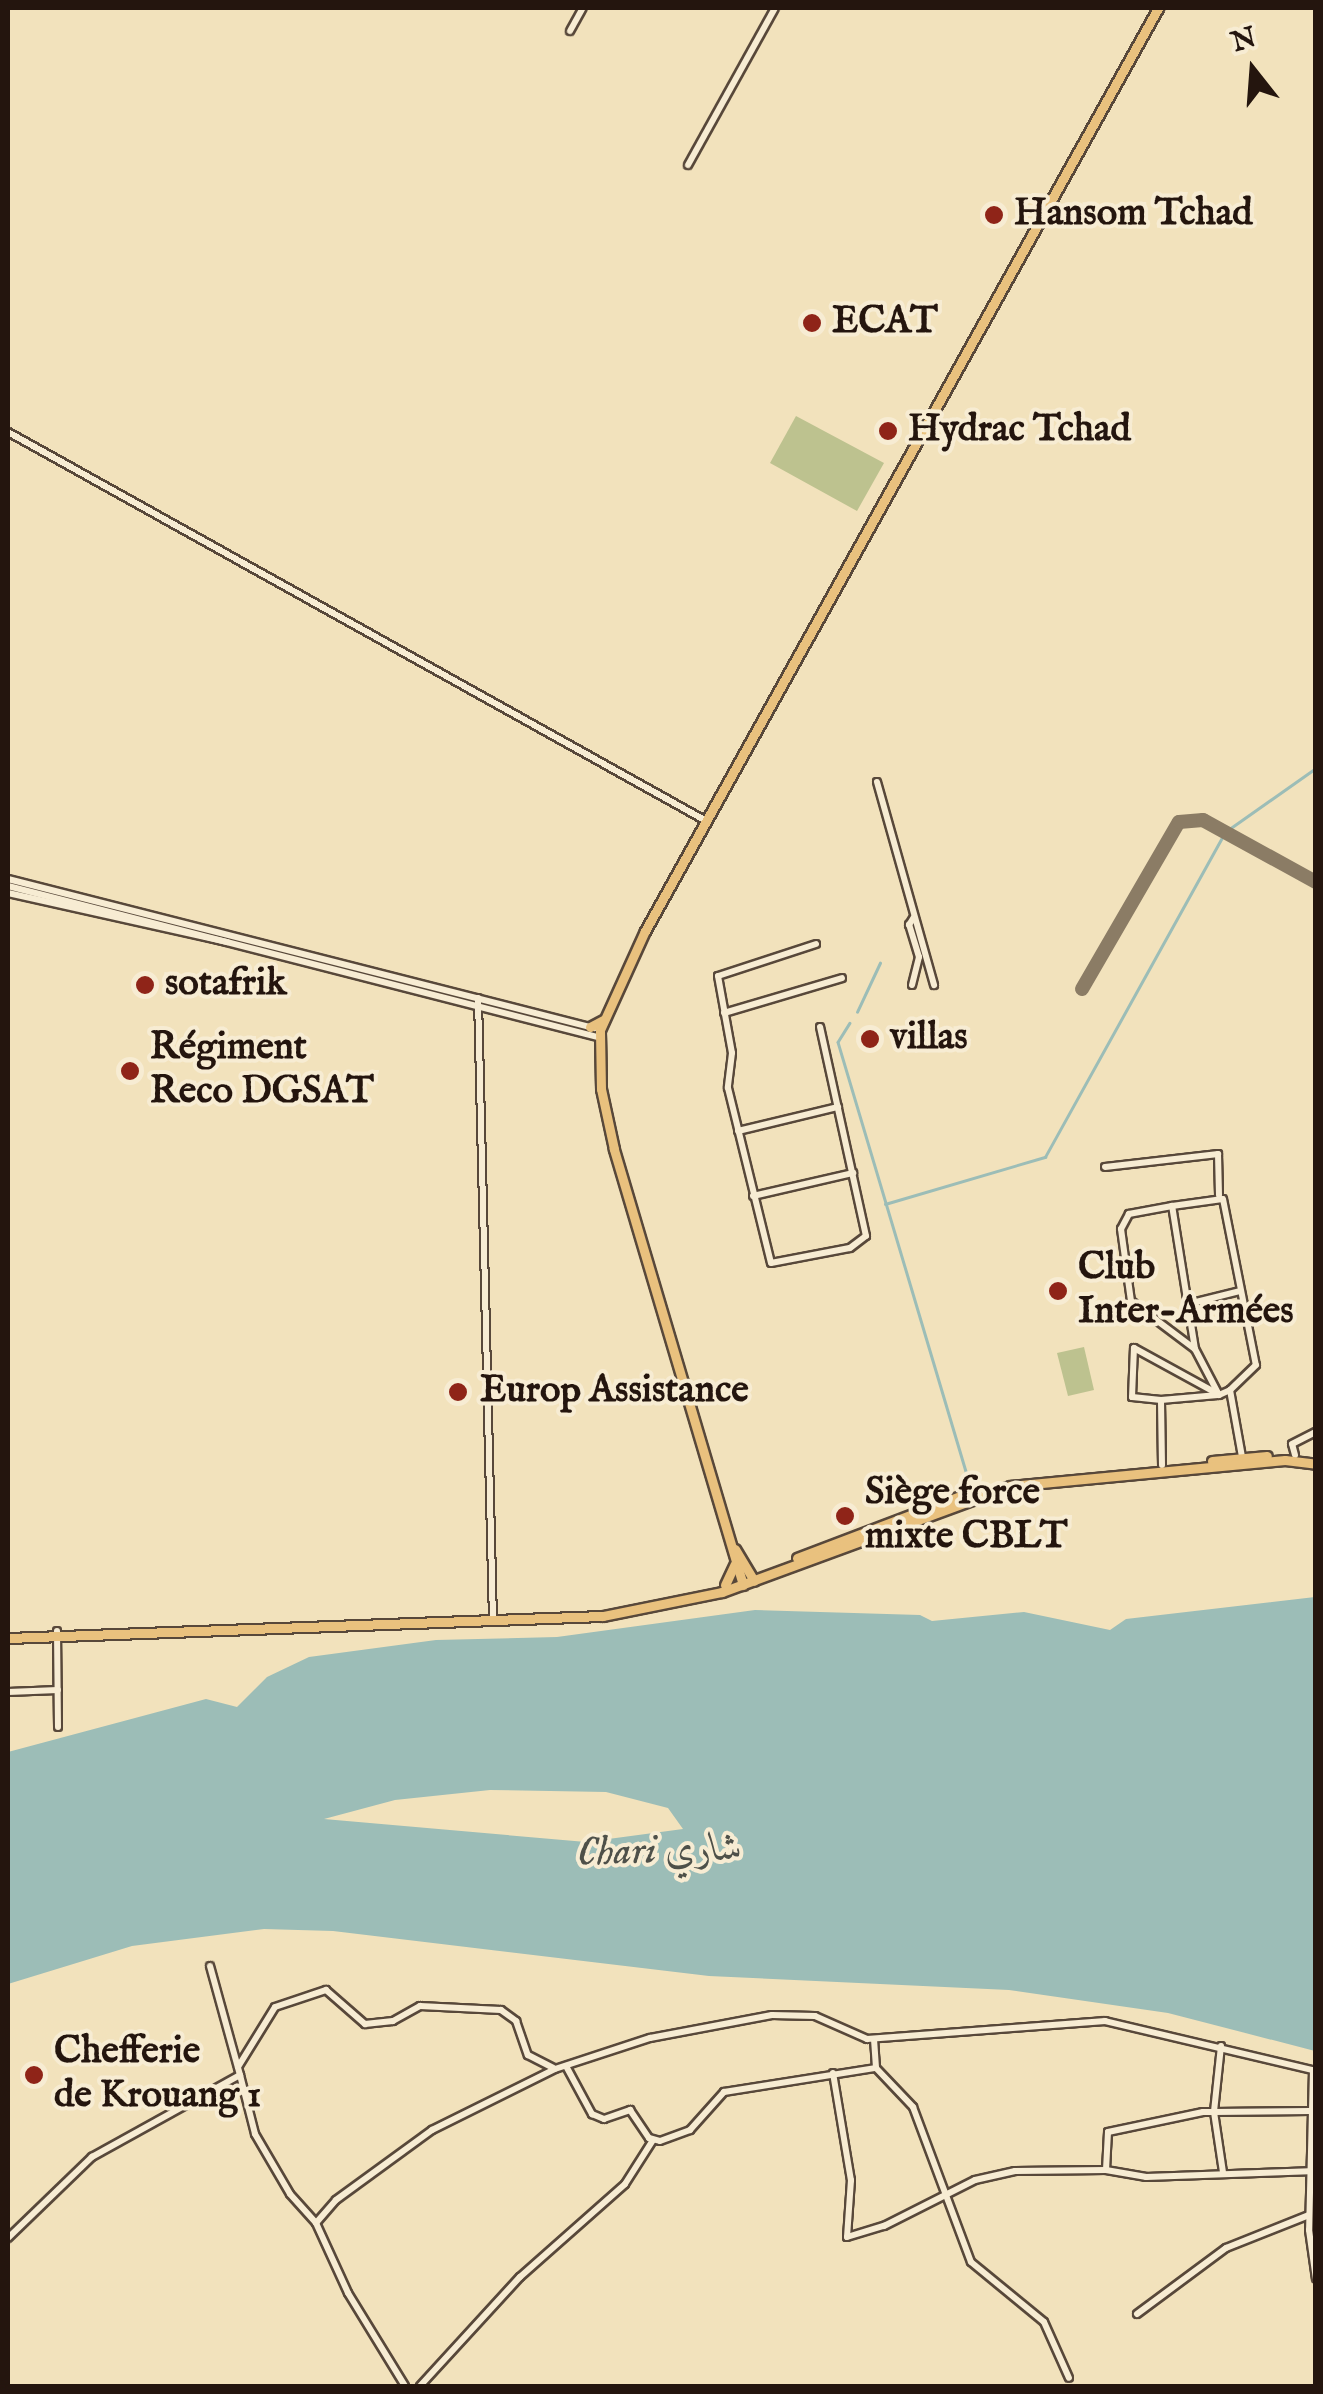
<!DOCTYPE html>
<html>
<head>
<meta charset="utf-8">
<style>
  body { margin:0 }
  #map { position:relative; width:1323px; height:2394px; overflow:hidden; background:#f2e2bc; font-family:"IM FELL English",Amiri,serif }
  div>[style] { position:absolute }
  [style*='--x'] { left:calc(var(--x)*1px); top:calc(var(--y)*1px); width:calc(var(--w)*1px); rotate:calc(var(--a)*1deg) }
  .green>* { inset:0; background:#bdc28f }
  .water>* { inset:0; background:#9cbdb7 }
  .stream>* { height:2.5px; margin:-1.25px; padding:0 1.25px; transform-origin:1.25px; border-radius:1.25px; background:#9cbdb7 }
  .taxiway>* { height:14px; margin:-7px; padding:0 7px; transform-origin:7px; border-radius:7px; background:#8b7c65 }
  .roads { filter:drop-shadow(2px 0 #58483a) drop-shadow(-2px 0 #58483a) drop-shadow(0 2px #58483a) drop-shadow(0 -2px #58483a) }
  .minor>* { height:6px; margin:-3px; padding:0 3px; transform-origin:3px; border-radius:3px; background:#f7ecd3 }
  .major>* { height:9px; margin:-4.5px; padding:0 4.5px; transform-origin:4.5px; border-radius:4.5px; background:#e9c17e }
  .dots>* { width:28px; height:28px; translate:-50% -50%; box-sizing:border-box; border:5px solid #f7ecd3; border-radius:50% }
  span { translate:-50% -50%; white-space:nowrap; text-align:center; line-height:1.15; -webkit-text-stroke:8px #f7ecd3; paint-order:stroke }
  .poi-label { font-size:38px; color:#24150e; font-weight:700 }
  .left { translate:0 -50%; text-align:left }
  .water-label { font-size:40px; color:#4e5049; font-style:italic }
  .frame { position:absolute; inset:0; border:10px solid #24150e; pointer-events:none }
  .north { position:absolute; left:1203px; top:20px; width:100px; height:100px; -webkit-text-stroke:8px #f7ecd3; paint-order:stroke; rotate:343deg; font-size:28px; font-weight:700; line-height:40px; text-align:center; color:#24150e }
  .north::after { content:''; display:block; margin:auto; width:35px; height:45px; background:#24150e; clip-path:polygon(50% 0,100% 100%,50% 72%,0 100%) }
</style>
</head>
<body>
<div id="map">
  <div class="green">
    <div style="clip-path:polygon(796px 416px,884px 463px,857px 511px,770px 463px)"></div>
    <div style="clip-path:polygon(1084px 1347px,1094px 1390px,1068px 1396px,1057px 1353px)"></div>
  </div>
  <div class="water">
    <div style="clip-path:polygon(evenodd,1315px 1597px,1315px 2051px,1168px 2013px,1009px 1990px,709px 1976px,333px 1931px,264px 1929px,132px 1946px,8px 1984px,8px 1752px,206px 1699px,237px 1707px,267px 1677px,309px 1657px,436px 1640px,557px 1637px,755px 1610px,920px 1615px,932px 1621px,1024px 1612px,1110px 1630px,1126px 1619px,1315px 1597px,490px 1790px,606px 1792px,668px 1808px,683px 1829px,586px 1842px,324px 1819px,395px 1800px,490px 1790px)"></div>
  </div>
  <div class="stream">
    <div style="--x:857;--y:1012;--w:54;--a:-64.9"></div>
    <div style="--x:850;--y:1023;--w:22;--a:122"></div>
    <div style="--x:838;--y:1042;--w:463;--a:73.4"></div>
    <div style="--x:885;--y:1204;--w:167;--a:-16.4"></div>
    <div style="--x:1045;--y:1157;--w:372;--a:-61"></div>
    <div style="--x:1225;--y:832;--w:111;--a:-35.1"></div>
  </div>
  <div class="taxiway">
    <div style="--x:1082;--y:989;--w:193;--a:-59.9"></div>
    <div style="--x:1179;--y:822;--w:24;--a:-5"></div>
    <div style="--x:1203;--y:820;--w:129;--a:28.8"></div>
  </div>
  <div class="roads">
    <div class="minor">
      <div style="--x:570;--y:31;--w:26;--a:-61"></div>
      <div style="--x:688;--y:165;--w:179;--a:-61"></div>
      <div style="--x:8;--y:432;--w:801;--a:29.12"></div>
      <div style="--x:877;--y:782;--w:211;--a:74.3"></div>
      <div style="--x:8;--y:879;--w:605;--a:14.27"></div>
      <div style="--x:8;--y:886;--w:609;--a:14.36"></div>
      <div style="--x:8;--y:893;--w:225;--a:12.6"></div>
      <div style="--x:816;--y:944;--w:103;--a:161.9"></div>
      <div style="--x:718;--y:976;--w:78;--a:79.7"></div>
      <div style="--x:732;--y:1053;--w:35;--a:97"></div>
      <div style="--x:728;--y:1088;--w:180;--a:76.2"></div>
      <div style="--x:771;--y:1263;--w:80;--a:-10.8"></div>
      <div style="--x:850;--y:1248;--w:20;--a:-37"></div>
      <div style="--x:866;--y:1236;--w:214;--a:-102.4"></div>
      <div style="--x:912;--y:985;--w:29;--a:-76"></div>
      <div style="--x:919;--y:957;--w:34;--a:-107"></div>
      <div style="--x:909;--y:925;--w:9;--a:-58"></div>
      <div style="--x:478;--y:998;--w:623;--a:88.62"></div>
      <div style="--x:724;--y:1013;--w:123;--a:-16.5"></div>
      <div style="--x:738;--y:1131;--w:103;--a:-13.5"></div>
      <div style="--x:1105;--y:1167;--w:114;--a:-6.6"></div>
      <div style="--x:1218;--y:1154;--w:41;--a:88.6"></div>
      <div style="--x:753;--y:1196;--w:103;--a:-13"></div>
      <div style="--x:1172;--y:1206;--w:51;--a:-7.8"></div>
      <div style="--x:1223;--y:1199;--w:169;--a:78.8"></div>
      <div style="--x:1256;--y:1365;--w:36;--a:136"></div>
      <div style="--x:1192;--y:1303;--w:49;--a:-14"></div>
      <div style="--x:1195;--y:1349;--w:145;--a:-99.1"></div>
      <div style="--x:1172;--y:1206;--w:44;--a:169.5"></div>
      <div style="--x:1129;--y:1214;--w:17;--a:118"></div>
      <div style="--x:1121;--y:1229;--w:73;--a:82.1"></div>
      <div style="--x:1131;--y:1301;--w:80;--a:36.9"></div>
      <div style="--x:1195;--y:1349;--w:52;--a:62.4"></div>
      <div style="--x:1219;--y:1395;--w:12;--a:-24"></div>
      <div style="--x:1230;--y:1390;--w:68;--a:79.8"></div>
      <div style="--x:1161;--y:1400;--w:29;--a:-174"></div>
      <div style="--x:1132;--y:1397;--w:49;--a:-87.7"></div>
      <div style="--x:1134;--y:1348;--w:96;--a:28.7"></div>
      <div style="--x:1295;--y:1455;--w:11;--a:-105"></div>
      <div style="--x:1292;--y:1444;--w:27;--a:-27"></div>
      <div style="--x:1162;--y:1465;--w:65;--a:-90.9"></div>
      <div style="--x:1161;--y:1400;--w:57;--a:-5"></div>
      <div style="--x:57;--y:1631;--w:96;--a:89.4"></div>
      <div style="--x:8;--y:1692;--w:50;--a:-2.3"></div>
      <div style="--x:874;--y:2039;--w:29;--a:86"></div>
      <div style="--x:876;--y:2068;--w:54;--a:46.5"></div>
      <div style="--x:913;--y:2107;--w:165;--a:69.5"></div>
      <div style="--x:971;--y:2262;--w:94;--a:39.4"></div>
      <div style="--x:1044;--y:2322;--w:61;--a:65.9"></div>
      <div style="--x:1221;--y:2046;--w:66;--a:96.1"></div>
      <div style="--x:1214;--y:2112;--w:96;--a:-0.6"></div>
      <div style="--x:566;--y:2066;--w:55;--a:61.6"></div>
      <div style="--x:592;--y:2114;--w:13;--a:23"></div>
      <div style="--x:604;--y:2119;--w:28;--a:-19"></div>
      <div style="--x:630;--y:2110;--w:34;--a:56"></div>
      <div style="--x:649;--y:2138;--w:11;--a:15"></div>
      <div style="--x:660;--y:2141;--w:32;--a:-20"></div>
      <div style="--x:690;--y:2130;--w:51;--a:-48.2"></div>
      <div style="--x:724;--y:2092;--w:154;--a:-9"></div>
      <div style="--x:238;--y:2067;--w:70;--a:-58.3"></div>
      <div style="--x:275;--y:2007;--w:54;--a:-18.4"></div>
      <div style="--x:326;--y:1990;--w:52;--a:41.1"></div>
      <div style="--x:365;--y:2024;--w:28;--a:-6"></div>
      <div style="--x:393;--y:2021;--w:31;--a:-29"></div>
      <div style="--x:420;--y:2006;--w:81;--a:2.8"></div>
      <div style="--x:501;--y:2010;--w:19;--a:36"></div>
      <div style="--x:516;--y:2021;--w:36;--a:71"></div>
      <div style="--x:528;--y:2055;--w:28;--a:27"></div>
      <div style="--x:1313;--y:2070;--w:160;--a:91.4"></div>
      <div style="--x:1309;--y:2230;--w:49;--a:81.9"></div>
      <div style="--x:833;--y:2073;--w:109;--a:80.5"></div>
      <div style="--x:851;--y:2180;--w:57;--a:94"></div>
      <div style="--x:847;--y:2237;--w:39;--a:-17"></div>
      <div style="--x:884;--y:2226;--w:102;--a:-26.8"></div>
      <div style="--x:975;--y:2180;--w:41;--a:-12.7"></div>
      <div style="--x:1015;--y:2171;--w:91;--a:-0.6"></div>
      <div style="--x:1106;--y:2170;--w:41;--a:9.9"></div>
      <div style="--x:1146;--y:2177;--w:170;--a:-2"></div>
      <div style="--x:240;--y:2075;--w:61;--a:75.7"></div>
      <div style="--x:255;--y:2134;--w:69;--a:59.7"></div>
      <div style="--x:290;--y:2194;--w:39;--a:48"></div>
      <div style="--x:316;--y:2223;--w:77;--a:65.4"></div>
      <div style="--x:348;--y:2293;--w:109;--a:58.5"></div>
      <div style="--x:1106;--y:2170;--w:38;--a:-87"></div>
      <div style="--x:1108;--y:2132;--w:97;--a:-11.9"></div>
      <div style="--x:1203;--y:2112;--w:11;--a:0"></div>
      <div style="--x:1214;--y:2112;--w:61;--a:81.5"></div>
      <div style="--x:316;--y:2223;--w:30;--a:-49"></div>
      <div style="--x:336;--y:2200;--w:119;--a:-36.1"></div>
      <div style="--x:432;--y:2130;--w:137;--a:-26.4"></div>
      <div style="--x:555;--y:2069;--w:100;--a:-18.1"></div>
      <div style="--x:650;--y:2038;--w:124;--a:-10.7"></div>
      <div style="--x:772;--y:2015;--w:43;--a:1.3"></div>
      <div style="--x:815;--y:2016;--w:57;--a:23.9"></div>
      <div style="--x:867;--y:2039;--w:239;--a:-4.3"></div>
      <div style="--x:1105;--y:2021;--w:217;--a:13.3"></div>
      <div style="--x:8;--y:2238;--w:117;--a:-44"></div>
      <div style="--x:92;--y:2157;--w:169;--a:-29"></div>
      <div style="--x:240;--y:2075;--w:113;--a:-105.4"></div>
      <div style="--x:1137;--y:2314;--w:111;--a:-36.6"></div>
      <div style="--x:1226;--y:2248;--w:89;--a:-21.7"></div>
      <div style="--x:420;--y:2386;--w:148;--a:-47.5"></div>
      <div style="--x:520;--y:2277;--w:140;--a:-41.5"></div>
      <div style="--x:625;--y:2184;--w:52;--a:-57.5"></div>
    </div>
    <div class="major">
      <div style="--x:590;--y:1027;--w:15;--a:-28"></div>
      <div style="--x:1212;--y:1461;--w:55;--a:-5.2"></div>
      <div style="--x:735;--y:1549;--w:37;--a:59"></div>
      <div style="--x:797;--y:1558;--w:174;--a:-20.8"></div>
      <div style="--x:725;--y:1585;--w:23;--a:-65"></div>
      <div style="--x:743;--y:1585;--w:455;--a:-106.5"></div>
      <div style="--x:614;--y:1149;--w:61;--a:-102.2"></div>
      <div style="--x:601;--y:1089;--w:59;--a:-91"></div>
      <div style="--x:600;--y:1030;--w:109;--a:-65.6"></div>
      <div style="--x:645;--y:931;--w:1056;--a:-60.93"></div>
      <div style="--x:8;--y:1638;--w:595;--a:-2.12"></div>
      <div style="--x:603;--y:1616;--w:121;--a:-11.4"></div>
      <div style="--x:722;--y:1592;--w:307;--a:-20.2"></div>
      <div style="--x:1010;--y:1486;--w:276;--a:-5.4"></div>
      <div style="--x:1285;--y:1460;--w:31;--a:7"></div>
    </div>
  </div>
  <div class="dots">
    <div style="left:994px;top:215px;background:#8f2418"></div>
    <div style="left:812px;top:323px;background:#8f2418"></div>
    <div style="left:888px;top:431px;background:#8f2418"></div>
    <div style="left:145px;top:985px;background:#8f2418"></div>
    <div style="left:870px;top:1039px;background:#8f2418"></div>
    <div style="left:130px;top:1071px;background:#8f2418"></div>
    <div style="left:1058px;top:1291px;background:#8f2418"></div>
    <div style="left:458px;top:1392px;background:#8f2418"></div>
    <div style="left:845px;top:1516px;background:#8f2418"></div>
    <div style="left:34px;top:2075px;background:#8f2418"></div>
  </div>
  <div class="poi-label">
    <span class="left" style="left:1014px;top:215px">Hansom Tchad</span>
    <span class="left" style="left:832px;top:323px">ECAT</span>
    <span class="left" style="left:908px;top:431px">Hydrac Tchad</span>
    <span class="left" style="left:165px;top:985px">sotafrik</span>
    <span class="left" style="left:890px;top:1039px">villas</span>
    <span class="left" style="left:150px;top:1071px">Régiment<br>Reco DGSAT</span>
    <span class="left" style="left:1078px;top:1291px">Club<br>Inter-Armées</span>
    <span class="left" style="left:480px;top:1392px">Europ Assistance</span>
    <span class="left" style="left:865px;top:1516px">Siège force<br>mixte CBLT</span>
    <span class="left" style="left:54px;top:2075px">Chefferie<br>de Krouang 1</span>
  </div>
  <div class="water-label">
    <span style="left:660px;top:1852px;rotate:-2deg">Chari شاري</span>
  </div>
  <div class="frame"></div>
  <div class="north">N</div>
</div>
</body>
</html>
